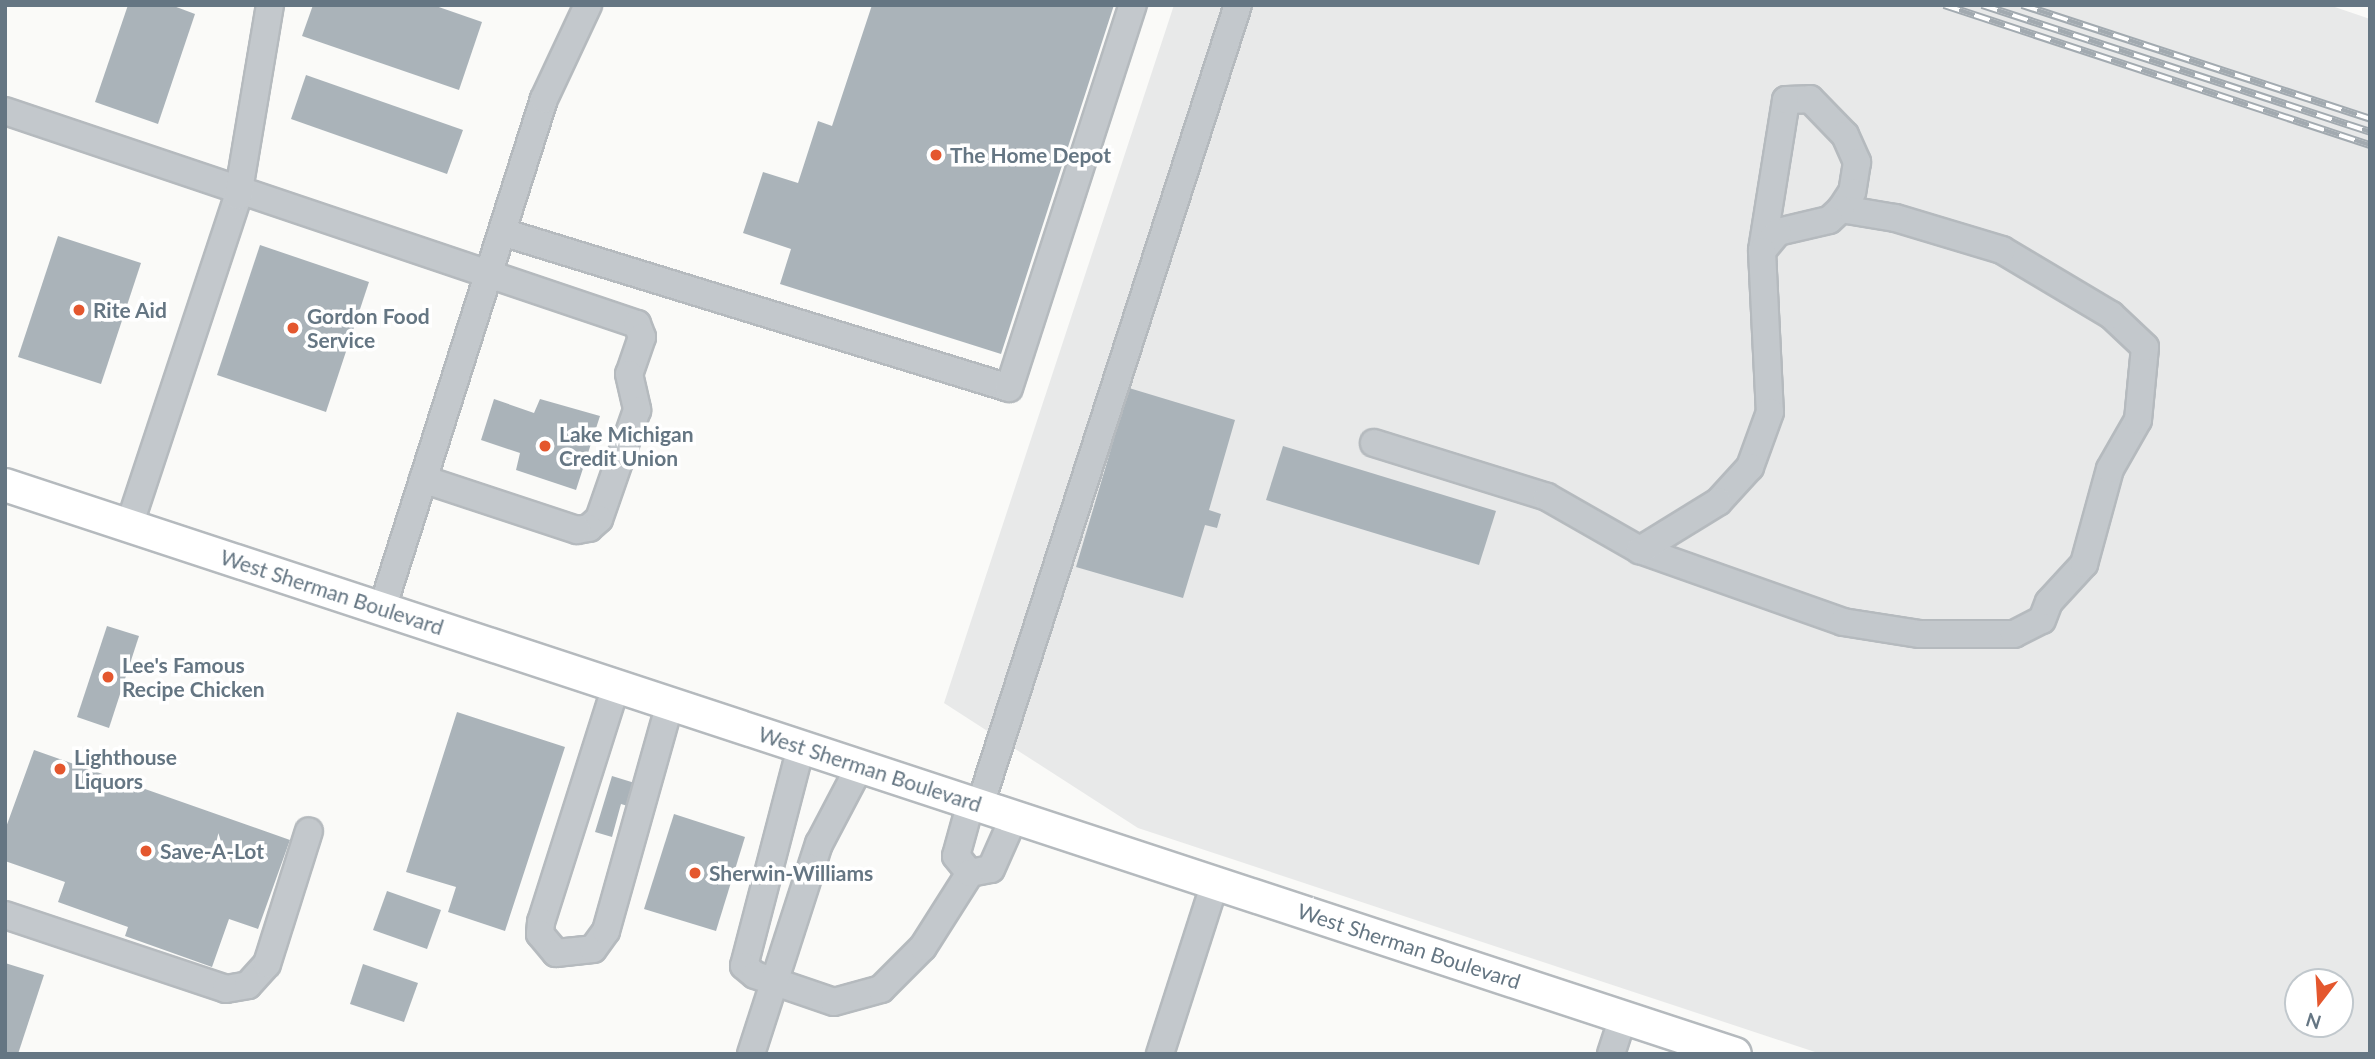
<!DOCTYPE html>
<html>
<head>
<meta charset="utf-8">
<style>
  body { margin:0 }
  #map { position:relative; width:2375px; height:1059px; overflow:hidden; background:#fafaf8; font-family:Lato,sans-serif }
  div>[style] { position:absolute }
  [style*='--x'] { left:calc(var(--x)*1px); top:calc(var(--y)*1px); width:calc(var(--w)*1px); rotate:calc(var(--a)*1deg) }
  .built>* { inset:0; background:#e8e9e9 }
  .building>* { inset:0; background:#aab3b9 }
  .roads { filter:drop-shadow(2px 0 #b5babe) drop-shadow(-2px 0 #b5babe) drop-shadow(0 2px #b5babe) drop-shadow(0 -2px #b5babe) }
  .minor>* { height:26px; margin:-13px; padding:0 13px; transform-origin:13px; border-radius:13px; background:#c3c8cc }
  .major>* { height:32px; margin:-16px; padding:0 16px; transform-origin:16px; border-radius:16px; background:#fff }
  .rail>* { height:8px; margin-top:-4px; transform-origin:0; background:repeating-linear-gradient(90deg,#fff 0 16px,#a2aab0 0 32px); box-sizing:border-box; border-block:2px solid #a2aab0 }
  .dots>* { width:19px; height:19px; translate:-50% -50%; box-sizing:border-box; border:4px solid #fff; border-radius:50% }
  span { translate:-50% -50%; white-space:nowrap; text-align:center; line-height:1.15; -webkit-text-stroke:7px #fff; paint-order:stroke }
  .poi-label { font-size:21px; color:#657683; font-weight:700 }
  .left { translate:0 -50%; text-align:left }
  .street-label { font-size:21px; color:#657683 }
  .frame { position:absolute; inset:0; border:7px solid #657683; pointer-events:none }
  .north { position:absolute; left:2284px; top:968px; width:70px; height:70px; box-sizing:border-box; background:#fff; border:2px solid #c1c8cd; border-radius:50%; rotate:197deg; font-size:19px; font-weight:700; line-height:28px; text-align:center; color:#657683 }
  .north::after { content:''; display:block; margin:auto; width:24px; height:32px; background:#e4572e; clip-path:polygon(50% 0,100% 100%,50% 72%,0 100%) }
</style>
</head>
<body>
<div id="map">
  <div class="built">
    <div style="clip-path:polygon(evenodd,1174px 5px,2329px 5px,2370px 19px,2370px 1054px,1821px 1054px,1138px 828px,944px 703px,1174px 5px,2298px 982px,2340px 982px,2340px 1024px,2298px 1024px,2298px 982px)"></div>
  </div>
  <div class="building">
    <div style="clip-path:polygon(128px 5px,171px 5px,195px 14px,158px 124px,95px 102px)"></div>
    <div style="clip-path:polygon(313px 5px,433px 5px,482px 22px,459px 90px,302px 36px)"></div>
    <div style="clip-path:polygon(872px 5px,1114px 5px,1001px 354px,780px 284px,791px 249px,743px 233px,763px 172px,798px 183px,818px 121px,832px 126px)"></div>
    <div style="clip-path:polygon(306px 75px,463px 130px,447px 174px,291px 119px)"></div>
    <div style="clip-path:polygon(58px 236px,141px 263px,101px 384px,18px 357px)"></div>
    <div style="clip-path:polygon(260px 245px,369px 282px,326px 412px,217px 375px)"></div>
    <div style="clip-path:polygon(1129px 388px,1235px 420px,1209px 510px,1221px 514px,1217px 528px,1205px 525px,1183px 598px,1076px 567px)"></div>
    <div style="clip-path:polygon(494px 399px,534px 413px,540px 399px,600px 416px,576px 490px,516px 470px,520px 453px,481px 440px)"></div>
    <div style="clip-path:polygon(1283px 446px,1496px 511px,1479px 565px,1266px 500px)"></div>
    <div style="clip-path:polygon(107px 626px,139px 636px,109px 728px,77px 717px)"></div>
    <div style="clip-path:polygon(457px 712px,565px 747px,505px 931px,448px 912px,456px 887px,406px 872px)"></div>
    <div style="clip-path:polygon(34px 750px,290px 840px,258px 929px,229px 919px,212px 967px,125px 936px,128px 927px,58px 902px,65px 882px,5px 861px,5px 830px)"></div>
    <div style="clip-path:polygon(612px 776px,638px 784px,631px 807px,621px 804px,612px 837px,595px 832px)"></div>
    <div style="clip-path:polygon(674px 814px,745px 837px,716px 931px,644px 909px)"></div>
    <div style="clip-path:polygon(387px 891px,441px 910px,427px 949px,373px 930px)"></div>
    <div style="clip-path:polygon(5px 963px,44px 975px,18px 1054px,5px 1054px)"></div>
    <div style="clip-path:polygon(363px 964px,418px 983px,404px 1022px,350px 1004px)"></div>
  </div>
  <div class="roads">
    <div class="minor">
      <div style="--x:5;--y:111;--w:667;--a:18.63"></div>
      <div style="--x:637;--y:324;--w:14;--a:69"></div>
      <div style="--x:642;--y:337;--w:39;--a:109"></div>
      <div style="--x:629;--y:374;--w:37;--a:77"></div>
      <div style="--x:637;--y:410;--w:115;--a:109.2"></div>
      <div style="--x:599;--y:519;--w:13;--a:138"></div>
      <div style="--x:589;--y:528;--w:12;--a:171"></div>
      <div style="--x:577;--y:530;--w:162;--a:-161.7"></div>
      <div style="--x:502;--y:232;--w:530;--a:17.1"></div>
      <div style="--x:1009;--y:388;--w:403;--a:-72.1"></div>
      <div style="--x:1762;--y:250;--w:152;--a:-80.9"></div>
      <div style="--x:1786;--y:100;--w:24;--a:-2"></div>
      <div style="--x:1810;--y:99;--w:50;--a:45.8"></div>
      <div style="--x:1845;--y:135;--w:30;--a:66"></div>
      <div style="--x:1857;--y:162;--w:30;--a:99"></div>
      <div style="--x:1852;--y:192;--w:20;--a:123"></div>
      <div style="--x:1374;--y:443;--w:181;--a:17.3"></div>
      <div style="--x:1547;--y:497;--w:107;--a:29.7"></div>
      <div style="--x:1640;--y:550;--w:215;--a:19.5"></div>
      <div style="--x:1843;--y:622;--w:78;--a:8.9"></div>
      <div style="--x:1920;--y:634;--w:94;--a:0"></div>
      <div style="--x:2014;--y:634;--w:31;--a:-27"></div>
      <div style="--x:2042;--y:620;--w:19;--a:-69"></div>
      <div style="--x:2049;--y:602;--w:52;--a:-47.4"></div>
      <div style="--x:2084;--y:564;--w:98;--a:-74.7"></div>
      <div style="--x:2110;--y:469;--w:56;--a:-60.3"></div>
      <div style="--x:2138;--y:420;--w:73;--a:-84.5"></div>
      <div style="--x:2145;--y:347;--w:47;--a:-136.7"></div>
      <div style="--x:2111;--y:315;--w:127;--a:-149.2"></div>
      <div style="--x:2002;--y:250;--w:112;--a:-163.3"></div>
      <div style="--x:1895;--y:218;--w:55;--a:-170.5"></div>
      <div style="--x:1841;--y:209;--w:16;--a:137"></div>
      <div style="--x:1829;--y:220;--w:52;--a:166.8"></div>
      <div style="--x:1778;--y:232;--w:25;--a:130"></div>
      <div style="--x:1762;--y:251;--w:161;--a:87.2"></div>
      <div style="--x:1770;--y:412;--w:59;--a:110"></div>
      <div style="--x:1750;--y:467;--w:47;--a:132.4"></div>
      <div style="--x:1718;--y:502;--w:92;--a:148.4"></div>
      <div style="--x:129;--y:526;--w:348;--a:-71.7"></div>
      <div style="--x:238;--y:196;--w:194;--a:-80.5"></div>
      <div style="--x:382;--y:609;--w:535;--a:-72.38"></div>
      <div style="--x:544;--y:99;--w:104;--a:-64.9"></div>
      <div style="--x:616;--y:686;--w:248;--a:107.6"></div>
      <div style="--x:541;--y:922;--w:12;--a:95"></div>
      <div style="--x:540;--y:934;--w:25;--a:50"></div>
      <div style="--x:556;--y:953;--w:37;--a:-6"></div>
      <div style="--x:593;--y:949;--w:22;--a:-54"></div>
      <div style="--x:606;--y:931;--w:236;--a:-74.3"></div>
      <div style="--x:801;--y:747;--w:226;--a:104.6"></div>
      <div style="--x:744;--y:966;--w:14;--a:39"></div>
      <div style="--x:755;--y:975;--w:83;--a:18.9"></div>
      <div style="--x:834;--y:1002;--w:49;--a:-15.5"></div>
      <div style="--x:881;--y:989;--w:59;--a:-45"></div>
      <div style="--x:923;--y:947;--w:88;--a:-57.6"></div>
      <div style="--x:971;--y:802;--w:56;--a:105.5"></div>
      <div style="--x:956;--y:856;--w:22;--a:51"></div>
      <div style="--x:970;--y:873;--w:21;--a:-11"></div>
      <div style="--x:991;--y:869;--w:57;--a:-66.1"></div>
      <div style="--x:980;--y:805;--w:841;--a:-72.13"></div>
      <div style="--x:5;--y:915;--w:233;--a:18.5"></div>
      <div style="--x:226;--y:989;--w:22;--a:-10"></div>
      <div style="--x:248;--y:985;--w:28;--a:-48"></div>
      <div style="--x:267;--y:964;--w:139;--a:-72.5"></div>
      <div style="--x:751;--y:1054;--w:221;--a:-72.1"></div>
      <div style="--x:819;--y:844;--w:88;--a:-62.3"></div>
      <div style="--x:1160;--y:1054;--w:180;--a:-72.2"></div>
      <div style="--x:1611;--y:1054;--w:39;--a:-72"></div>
    </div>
    <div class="major">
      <div style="--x:5;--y:485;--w:1821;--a:18.21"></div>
    </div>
  </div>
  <div class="rail">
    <div style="--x:1944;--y:5;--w:448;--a:18.2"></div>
    <div style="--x:1982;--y:5;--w:408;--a:18.1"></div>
    <div style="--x:2022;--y:5;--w:366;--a:18.1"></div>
  </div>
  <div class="dots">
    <div style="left:936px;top:155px;background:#e4572e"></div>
    <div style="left:79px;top:310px;background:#e4572e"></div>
    <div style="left:293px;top:328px;background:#e4572e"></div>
    <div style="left:545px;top:446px;background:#e4572e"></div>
    <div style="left:108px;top:677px;background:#e4572e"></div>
    <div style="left:60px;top:769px;background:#e4572e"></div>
    <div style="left:146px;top:851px;background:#e4572e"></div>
    <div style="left:695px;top:873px;background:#e4572e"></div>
  </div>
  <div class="poi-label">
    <span class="left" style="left:950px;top:155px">The Home Depot</span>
    <span class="left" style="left:93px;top:310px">Rite Aid</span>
    <span class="left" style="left:307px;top:328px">Gordon Food<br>Service</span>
    <span class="left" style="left:559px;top:446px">Lake Michigan<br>Credit Union</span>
    <span class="left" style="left:122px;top:677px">Lee's Famous<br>Recipe Chicken</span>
    <span class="left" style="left:74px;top:769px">Lighthouse<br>Liquors</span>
    <span class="left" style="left:160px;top:851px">Save-A-Lot</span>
    <span class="left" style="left:709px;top:873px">Sherwin-Williams</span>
  </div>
  <div class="street-label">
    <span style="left:332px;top:592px;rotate:18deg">West Sherman Boulevard</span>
    <span style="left:870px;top:769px;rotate:18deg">West Sherman Boulevard</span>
    <span style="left:1409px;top:946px;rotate:18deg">West Sherman Boulevard</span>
  </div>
  <div class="frame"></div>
  <div class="north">N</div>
</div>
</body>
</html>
